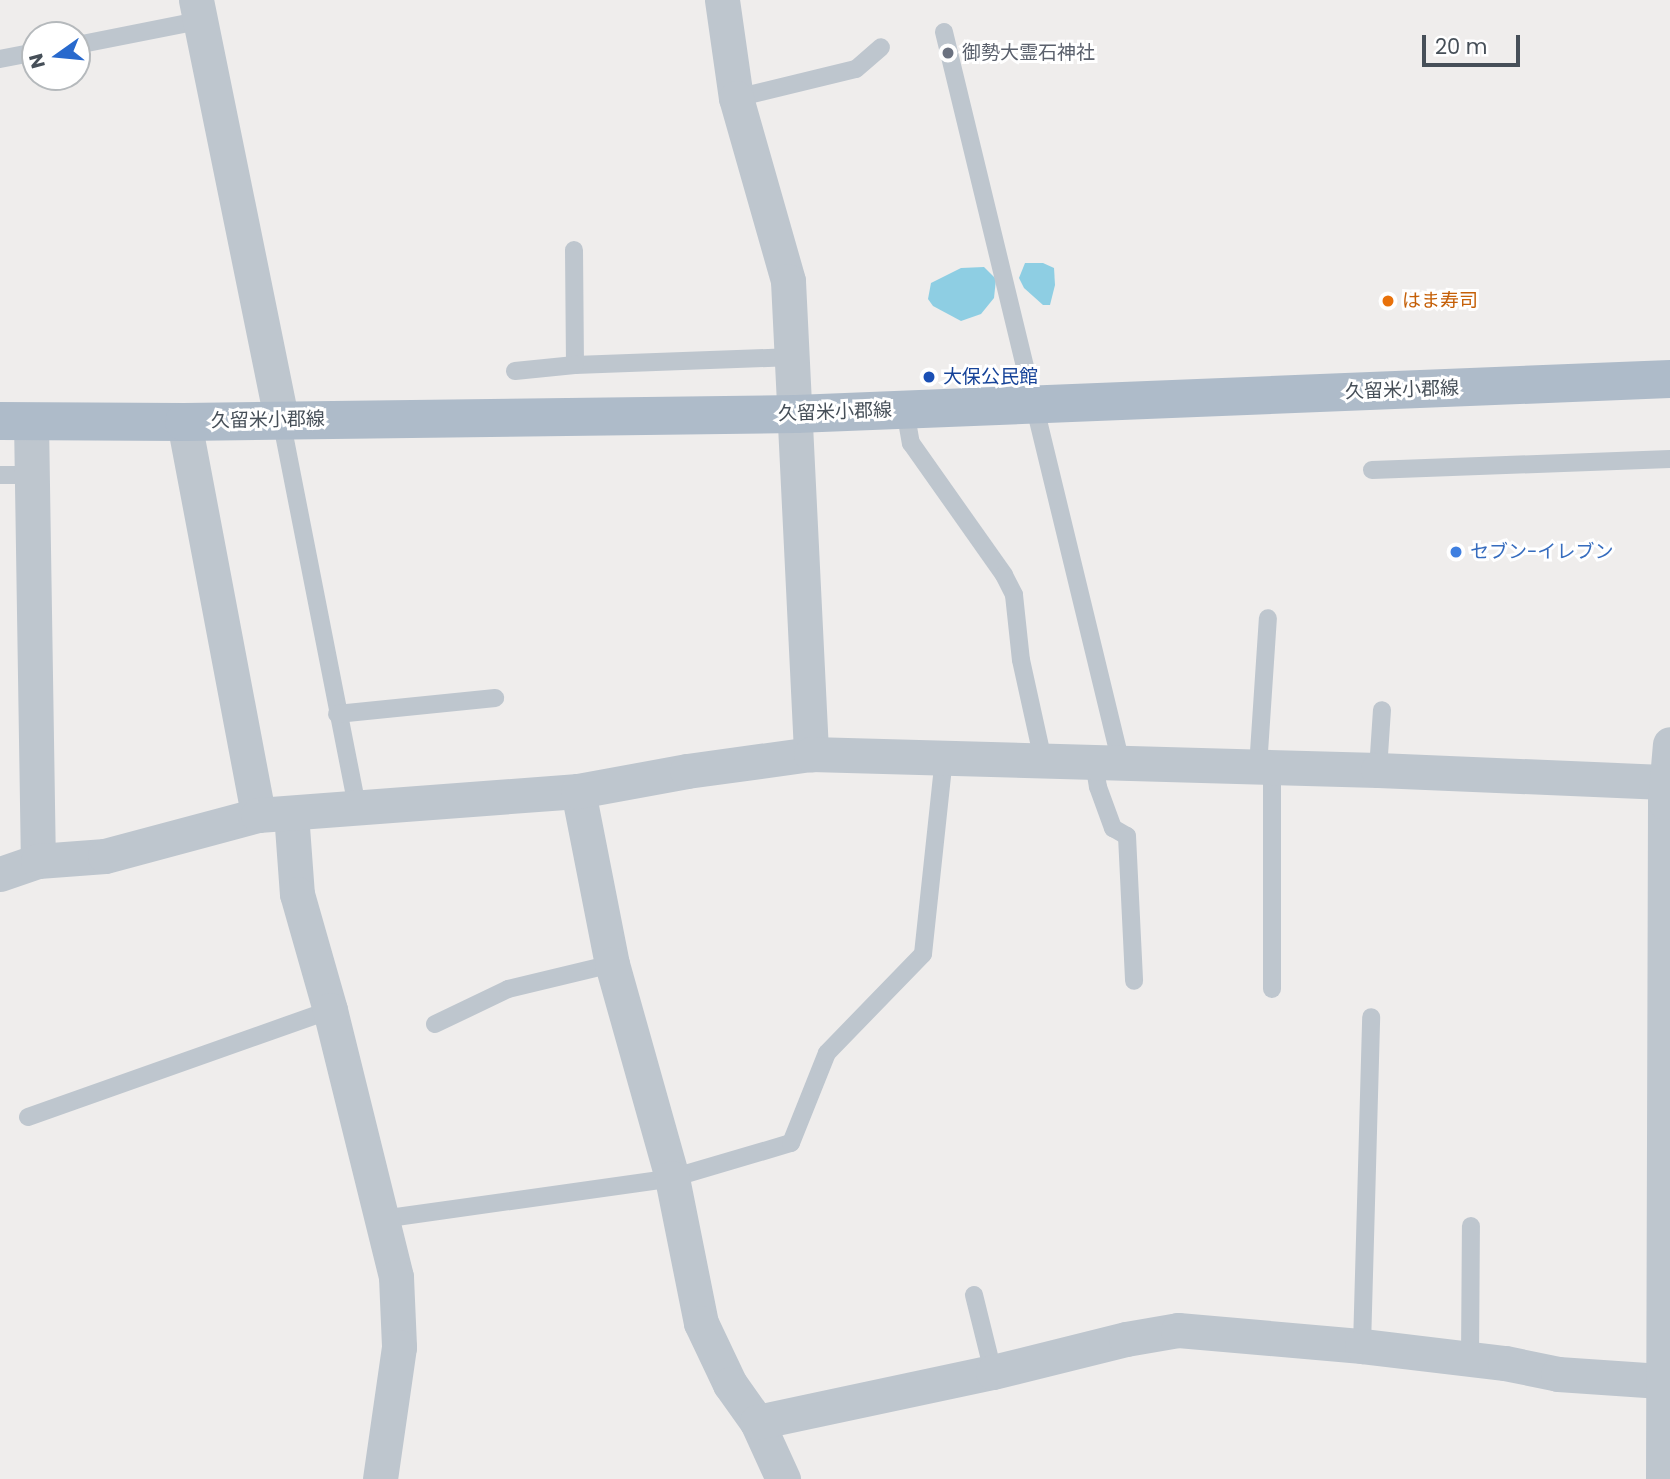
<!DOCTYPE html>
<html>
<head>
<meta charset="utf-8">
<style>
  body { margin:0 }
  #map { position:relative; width:1670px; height:1479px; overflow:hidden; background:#efedec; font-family:Poppins,"Noto Sans JP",sans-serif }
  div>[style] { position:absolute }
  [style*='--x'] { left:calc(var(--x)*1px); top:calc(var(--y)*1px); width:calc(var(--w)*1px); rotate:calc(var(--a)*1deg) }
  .water>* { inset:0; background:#8ecee3 }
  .lane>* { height:18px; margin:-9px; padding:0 9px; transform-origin:9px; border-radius:9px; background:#bec6ce }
  .street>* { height:35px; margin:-17.5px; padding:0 17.5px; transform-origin:17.5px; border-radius:17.5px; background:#bec6ce }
  .primary>* { height:38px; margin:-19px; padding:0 19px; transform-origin:19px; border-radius:19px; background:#aebbc9 }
  .dots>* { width:19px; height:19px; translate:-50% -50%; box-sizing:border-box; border:4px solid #fff; border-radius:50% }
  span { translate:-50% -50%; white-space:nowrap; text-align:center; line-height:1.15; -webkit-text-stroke:6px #fff; paint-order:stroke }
  .worship-label { font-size:19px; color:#5b616d }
  .left { translate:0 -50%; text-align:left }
  .food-label { font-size:19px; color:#c56008 }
  .transit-label { font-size:19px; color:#164399 }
  .street-label { font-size:19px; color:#464f58 }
  .shop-label { font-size:19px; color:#366cbe }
  .north { position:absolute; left:21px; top:21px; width:70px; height:70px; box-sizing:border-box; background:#fff; border:2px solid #b5b9bc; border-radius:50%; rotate:255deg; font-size:19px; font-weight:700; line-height:28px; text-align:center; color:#464f58 }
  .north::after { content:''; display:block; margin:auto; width:24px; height:32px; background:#2869cd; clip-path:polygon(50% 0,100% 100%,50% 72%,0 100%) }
  .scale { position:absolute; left:1422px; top:35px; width:98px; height:32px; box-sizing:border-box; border:4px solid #464f58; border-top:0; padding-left:9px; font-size:21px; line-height:24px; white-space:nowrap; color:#464f58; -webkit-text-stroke:5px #fff; paint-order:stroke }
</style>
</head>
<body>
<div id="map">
  <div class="water">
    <div style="clip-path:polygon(1025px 263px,1043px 263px,1054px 268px,1055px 285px,1050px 305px,1043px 305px,1024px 288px,1019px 278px)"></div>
    <div style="clip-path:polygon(984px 267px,996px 279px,994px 298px,981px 314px,961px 321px,933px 306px,928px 299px,931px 283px,961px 268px)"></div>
  </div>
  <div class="lane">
    <div style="--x:944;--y:32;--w:752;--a:76.39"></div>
    <div style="--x:77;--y:45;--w:128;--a:-11.2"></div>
    <div style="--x:0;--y:59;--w:36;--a:-11"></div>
    <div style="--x:736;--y:98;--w:123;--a:-13.6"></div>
    <div style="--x:856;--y:69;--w:33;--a:-41"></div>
    <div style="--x:574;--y:250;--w:115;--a:89.5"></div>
    <div style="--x:575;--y:365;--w:217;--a:-2.1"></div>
    <div style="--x:515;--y:371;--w:60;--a:-5.7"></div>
    <div style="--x:905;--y:410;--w:34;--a:80"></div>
    <div style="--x:911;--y:443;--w:161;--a:54.8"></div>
    <div style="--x:1004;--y:575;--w:22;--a:63"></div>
    <div style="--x:1014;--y:595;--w:65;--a:83.9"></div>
    <div style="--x:1021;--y:660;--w:102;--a:77.6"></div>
    <div style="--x:281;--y:419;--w:396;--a:78.9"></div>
    <div style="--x:1372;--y:470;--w:298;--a:-2.1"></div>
    <div style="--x:0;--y:475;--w:32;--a:0"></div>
    <div style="--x:337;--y:714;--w:159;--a:-5.8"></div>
    <div style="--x:1094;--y:762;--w:25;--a:81"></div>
    <div style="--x:1098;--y:787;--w:44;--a:69.9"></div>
    <div style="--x:1113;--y:828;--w:16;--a:30"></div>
    <div style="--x:1127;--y:836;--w:145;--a:87.2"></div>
    <div style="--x:1258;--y:767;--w:149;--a:-86.2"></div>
    <div style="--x:1272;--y:767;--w:222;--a:90"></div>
    <div style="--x:1378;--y:770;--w:60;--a:-86.2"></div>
    <div style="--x:435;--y:1024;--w:81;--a:-25.6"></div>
    <div style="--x:508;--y:989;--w:107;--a:-13.5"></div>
    <div style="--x:28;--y:1117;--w:320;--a:-19.5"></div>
    <div style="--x:382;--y:1219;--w:293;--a:-8"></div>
    <div style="--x:672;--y:1178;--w:124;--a:-16.4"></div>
    <div style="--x:791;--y:1143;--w:97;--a:-68.2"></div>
    <div style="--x:827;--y:1053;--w:138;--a:-45.9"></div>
    <div style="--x:923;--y:954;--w:197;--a:-83.9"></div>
    <div style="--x:974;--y:1295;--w:79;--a:76.1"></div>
    <div style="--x:1362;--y:1346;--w:329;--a:-88.4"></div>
    <div style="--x:1470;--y:1359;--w:133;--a:-89.6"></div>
  </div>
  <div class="street">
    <div style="--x:196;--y:0;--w:428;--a:78.5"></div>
    <div style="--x:722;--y:0;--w:99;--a:81.9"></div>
    <div style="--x:736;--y:98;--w:190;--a:74.1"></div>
    <div style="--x:788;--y:281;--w:474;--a:87.2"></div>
    <div style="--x:31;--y:421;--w:440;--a:89.1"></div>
    <div style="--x:184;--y:422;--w:400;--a:79.3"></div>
    <div style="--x:578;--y:791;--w:176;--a:78.9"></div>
    <div style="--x:612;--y:964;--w:222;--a:74.3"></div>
    <div style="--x:672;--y:1178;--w:148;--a:78.7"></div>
    <div style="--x:701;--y:1323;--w:68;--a:64.6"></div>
    <div style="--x:730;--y:1384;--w:47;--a:54.6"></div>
    <div style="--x:757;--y:1422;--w:63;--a:65.5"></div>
    <div style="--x:291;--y:813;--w:81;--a:85.8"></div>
    <div style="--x:297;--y:894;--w:121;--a:74.1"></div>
    <div style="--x:330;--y:1010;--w:275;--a:76.1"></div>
    <div style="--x:396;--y:1277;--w:70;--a:87.5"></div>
    <div style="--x:399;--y:1347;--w:133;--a:98.2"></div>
    <div style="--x:0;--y:874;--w:40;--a:-18.9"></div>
    <div style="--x:38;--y:861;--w:67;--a:-4.3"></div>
    <div style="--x:105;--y:856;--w:158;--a:-15"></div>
    <div style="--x:258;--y:815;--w:321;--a:-4.3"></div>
    <div style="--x:578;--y:791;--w:111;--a:-10.4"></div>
    <div style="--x:687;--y:771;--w:125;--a:-7.8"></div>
    <div style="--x:811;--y:754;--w:567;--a:1.62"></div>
    <div style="--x:1378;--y:770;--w:292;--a:2.4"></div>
    <div style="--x:757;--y:1422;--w:241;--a:-12"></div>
    <div style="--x:993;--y:1372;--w:137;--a:-13.9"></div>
    <div style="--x:1126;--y:1339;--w:53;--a:-9.8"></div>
    <div style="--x:1178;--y:1330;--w:185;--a:5"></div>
    <div style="--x:1362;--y:1346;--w:144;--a:6.8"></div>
    <div style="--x:1505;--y:1363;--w:54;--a:11.7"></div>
    <div style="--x:1558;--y:1374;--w:103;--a:3.9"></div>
    <div style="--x:1663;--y:1479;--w:677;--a:-89.83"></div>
    <div style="--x:1665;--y:802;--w:58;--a:-85.1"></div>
  </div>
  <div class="primary">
    <div style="--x:0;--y:421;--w:184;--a:0.3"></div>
    <div style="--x:184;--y:422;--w:612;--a:-0.75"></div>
    <div style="--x:796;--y:414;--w:875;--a:-2.29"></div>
  </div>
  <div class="dots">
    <div style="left:948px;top:53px;background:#6b7280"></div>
    <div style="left:1388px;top:301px;background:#e8710a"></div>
    <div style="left:929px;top:377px;background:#1a4fb4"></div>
    <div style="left:1456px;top:552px;background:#3f7fe0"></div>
  </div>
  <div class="worship-label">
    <span class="left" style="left:962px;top:53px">御勢大霊石神社</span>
  </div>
  <div class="food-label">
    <span class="left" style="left:1402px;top:301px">はま寿司</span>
  </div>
  <div class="transit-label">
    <span class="left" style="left:943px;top:377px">大保公民館</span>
  </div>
  <div class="street-label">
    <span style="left:1402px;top:390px;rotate:-2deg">久留米小郡線</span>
    <span style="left:835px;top:412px;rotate:-2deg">久留米小郡線</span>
    <span style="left:268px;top:420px;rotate:-1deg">久留米小郡線</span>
  </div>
  <div class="shop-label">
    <span class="left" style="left:1470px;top:552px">セブン-イレブン</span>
  </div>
  <div class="north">N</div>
  <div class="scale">20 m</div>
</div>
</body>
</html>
